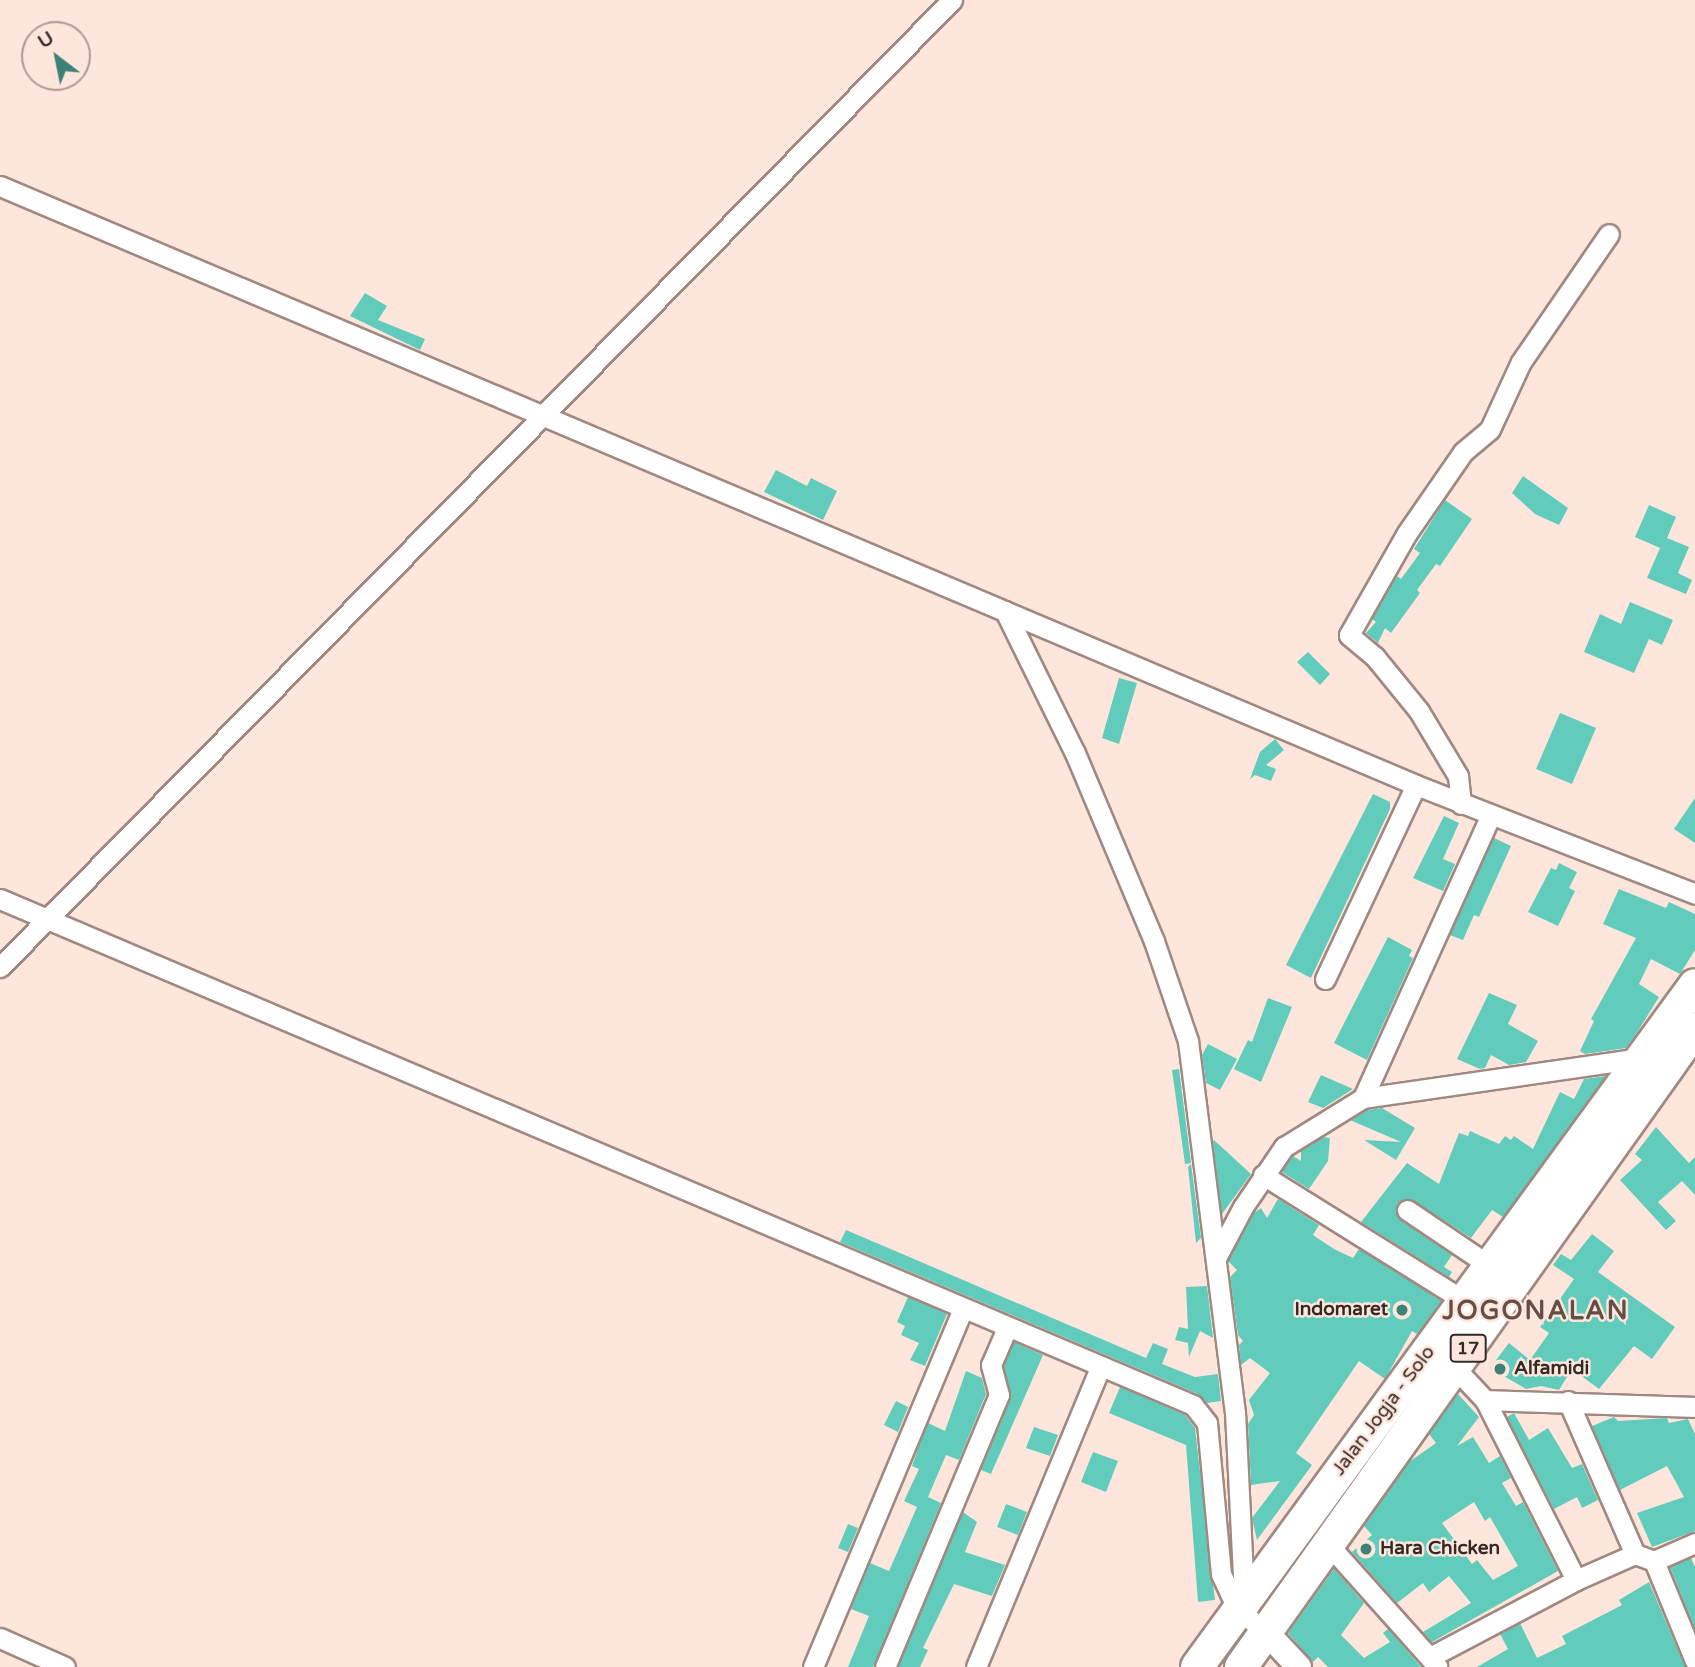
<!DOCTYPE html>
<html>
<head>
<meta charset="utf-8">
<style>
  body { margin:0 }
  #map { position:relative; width:1695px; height:1667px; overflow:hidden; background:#ffe6dc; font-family:"Varela Round",sans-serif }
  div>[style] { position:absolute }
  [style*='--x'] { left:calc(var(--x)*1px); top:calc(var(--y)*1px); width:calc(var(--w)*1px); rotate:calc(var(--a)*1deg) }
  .building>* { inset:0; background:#61ccbb }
  .roads { filter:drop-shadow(2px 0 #9f8980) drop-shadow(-2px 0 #9f8980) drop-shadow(0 2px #9f8980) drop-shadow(0 -2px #9f8980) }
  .minor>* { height:19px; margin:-9.5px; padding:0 9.5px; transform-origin:9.5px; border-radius:9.5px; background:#fff }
  .tertiary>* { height:24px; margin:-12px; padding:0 12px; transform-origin:12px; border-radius:12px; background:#fff }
  .trunk>* { height:32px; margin:-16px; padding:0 16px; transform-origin:16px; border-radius:16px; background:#fff }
  .dots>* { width:19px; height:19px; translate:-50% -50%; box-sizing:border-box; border:4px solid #ffe6dc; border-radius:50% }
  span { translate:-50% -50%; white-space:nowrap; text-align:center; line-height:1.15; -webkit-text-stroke:5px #ffe6dc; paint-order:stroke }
  .shield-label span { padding:2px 5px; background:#ffe6dc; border:2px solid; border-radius:5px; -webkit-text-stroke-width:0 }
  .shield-label { font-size:18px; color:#332a26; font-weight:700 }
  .poi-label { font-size:19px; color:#332a26; font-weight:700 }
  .right { translate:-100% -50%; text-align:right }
  .left { translate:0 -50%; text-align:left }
  .street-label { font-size:19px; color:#332a26 }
  .district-label { font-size:26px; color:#634f46; font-weight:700; letter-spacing:2px }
  .north { position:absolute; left:21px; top:21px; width:70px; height:70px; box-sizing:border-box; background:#ffe6dc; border:2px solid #ad9b93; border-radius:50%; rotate:328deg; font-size:19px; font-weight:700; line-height:28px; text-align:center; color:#332a26 }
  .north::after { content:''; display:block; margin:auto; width:24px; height:32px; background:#3e8277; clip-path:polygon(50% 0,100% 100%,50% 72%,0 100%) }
</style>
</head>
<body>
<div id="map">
  <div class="building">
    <div style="clip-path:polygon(365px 293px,387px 306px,378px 320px,425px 339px,420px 350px,350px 316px)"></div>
    <div style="clip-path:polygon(776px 470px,807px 486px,811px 478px,837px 491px,823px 520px,764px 492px)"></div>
    <div style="clip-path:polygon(1523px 476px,1568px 508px,1559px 525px,1535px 514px,1512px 493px)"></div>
    <div style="clip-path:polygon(1445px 500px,1472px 519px,1440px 566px,1436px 564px,1417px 590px,1420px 593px,1391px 633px,1385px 628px,1378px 643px,1366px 633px,1376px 622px,1372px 619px,1397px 576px,1401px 579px,1420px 553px,1414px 549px)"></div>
    <div style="clip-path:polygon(1649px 505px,1676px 517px,1667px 538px,1689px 547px,1678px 573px,1692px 580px,1686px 594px,1647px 578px,1660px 548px,1635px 537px)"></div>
    <div style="clip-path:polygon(1630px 602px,1673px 620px,1662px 645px,1649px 639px,1634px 673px,1584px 652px,1600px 614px,1621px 624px)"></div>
    <div style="clip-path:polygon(1308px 652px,1330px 674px,1320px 685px,1297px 662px)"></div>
    <div style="clip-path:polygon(1119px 678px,1137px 683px,1119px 744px,1102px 738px)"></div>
    <div style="clip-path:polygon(1560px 713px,1596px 728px,1572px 784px,1536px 769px)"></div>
    <div style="clip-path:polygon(1275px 739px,1284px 750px,1266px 765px,1276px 769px,1271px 781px,1255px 775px,1250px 779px,1260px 752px)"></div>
    <div style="clip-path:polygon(1373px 794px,1390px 802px,1390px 809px,1311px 978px,1286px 965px)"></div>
    <div style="clip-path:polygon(1695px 798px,1695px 843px,1674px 829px)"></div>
    <div style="clip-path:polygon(1444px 816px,1459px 823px,1443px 859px,1455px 864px,1443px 891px,1413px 878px)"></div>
    <div style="clip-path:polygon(1494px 838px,1511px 846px,1479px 917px,1474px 915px,1463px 940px,1450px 935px)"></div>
    <div style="clip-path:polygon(1559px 863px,1577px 872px,1569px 888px,1575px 891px,1558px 926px,1528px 912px,1551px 868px,1556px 870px)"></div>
    <div style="clip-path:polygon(1619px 889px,1666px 908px,1669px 902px,1695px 914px,1695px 950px,1680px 974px,1651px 959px,1639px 984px,1659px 997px,1638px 1031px,1626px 1048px,1585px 1054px,1580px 1051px,1594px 1021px,1591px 1019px,1636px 938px,1603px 924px)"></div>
    <div style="clip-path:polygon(1388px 937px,1412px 950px,1409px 956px,1413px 958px,1367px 1060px,1334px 1043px)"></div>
    <div style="clip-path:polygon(1489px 993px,1517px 1005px,1508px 1024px,1538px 1041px,1526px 1062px,1509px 1065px,1491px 1055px,1485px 1068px,1480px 1069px,1457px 1059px)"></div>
    <div style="clip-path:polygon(1268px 998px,1292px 1007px,1261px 1082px,1234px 1069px,1248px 1040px,1252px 1042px)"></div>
    <div style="clip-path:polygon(1208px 1044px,1237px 1059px,1220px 1090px,1206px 1083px,1202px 1055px)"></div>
    <div style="clip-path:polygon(1179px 1069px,1191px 1163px,1185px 1164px,1172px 1070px)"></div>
    <div style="clip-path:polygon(1321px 1075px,1353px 1089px,1323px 1108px,1308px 1102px)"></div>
    <div style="clip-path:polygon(1606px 1076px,1503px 1217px,1492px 1210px,1471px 1238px,1413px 1200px,1397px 1203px,1400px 1220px,1452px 1255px,1444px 1267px,1452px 1272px,1449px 1277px,1361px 1222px,1407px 1163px,1439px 1184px,1459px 1133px,1468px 1136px,1470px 1131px,1499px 1144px,1505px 1136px,1511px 1140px,1514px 1136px,1533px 1149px,1560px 1092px,1574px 1099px,1584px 1079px)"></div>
    <div style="clip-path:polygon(1382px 1108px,1415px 1128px,1396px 1160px,1364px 1140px,1401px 1142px,1350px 1120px,1367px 1110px)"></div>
    <div style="clip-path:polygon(1656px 1127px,1689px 1163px,1695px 1157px,1695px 1195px,1682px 1181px,1658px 1202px,1676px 1221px,1666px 1230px,1620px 1180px,1642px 1160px,1635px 1154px)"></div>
    <div style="clip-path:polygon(1323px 1137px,1330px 1138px,1328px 1161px,1309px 1189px,1282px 1172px,1293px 1156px,1301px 1161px,1301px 1151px)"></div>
    <div style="clip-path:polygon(1214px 1140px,1251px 1174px,1222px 1214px,1213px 1142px)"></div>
    <div style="clip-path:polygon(1191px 1164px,1201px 1238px,1196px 1243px,1188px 1167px)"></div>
    <div style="clip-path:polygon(1278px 1199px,1319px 1225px,1313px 1235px,1334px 1249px,1353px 1258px,1359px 1249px,1442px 1301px,1417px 1334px,1412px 1331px,1385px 1379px,1359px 1361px,1296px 1453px,1312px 1465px,1257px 1540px,1252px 1518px,1280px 1481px,1251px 1485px,1248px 1424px,1254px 1415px,1249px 1400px,1270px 1373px,1250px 1358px,1241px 1365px,1239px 1345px,1243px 1341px,1238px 1335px,1230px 1277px,1237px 1270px,1228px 1261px,1254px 1213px,1261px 1208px,1267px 1218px)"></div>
    <div style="clip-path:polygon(846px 1230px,1146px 1358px,1153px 1343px,1168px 1349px,1162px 1364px,1195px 1377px,1218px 1374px,1221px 1401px,1207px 1403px,1198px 1394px,840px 1242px)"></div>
    <div style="clip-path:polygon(1592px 1234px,1614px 1251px,1598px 1272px,1675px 1327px,1652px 1359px,1634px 1346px,1599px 1389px,1572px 1369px,1559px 1390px,1541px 1386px,1526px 1389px,1490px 1368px,1509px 1343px,1530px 1360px,1549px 1333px,1540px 1327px,1574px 1279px,1553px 1265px,1561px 1254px,1571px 1260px)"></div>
    <div style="clip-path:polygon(1207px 1286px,1213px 1338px,1200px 1331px,1189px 1357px,1188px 1343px,1175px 1340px,1179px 1327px,1188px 1329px,1186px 1287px)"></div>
    <div style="clip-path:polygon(908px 1297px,947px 1314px,925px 1366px,910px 1360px,919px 1343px,901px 1335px,905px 1326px,897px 1322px)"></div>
    <div style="clip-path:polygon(1014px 1342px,1043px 1355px,991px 1474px,981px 1470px,1010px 1400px,1004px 1366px)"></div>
    <div style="clip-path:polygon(966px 1371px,982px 1378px,986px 1394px,959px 1460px,946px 1455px,928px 1497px,941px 1503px,873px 1667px,848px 1667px,869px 1616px,851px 1609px,870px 1563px,889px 1571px,917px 1507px,904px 1501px,919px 1469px,912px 1466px,920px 1443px,928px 1423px,945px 1431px)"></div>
    <div style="clip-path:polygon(1120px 1387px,1185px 1415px,1195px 1428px,1215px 1600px,1198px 1602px,1186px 1445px,1109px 1413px)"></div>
    <div style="clip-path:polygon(evenodd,1458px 1394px,1479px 1417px,1457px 1446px,1473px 1437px,1489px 1463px,1500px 1456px,1511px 1478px,1502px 1483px,1516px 1506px,1523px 1502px,1558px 1571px,1432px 1642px,1423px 1632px,1471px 1603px,1449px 1576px,1429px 1592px,1423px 1583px,1397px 1603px,1352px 1552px,1372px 1535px,1364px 1526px,1409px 1462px,1436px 1443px,1429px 1434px,1458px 1394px,1474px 1502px,1485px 1521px,1490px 1517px,1518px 1566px,1493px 1580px,1477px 1560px,1472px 1564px,1442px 1523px,1474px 1502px)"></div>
    <div style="clip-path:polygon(896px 1401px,908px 1407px,898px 1432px,884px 1425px)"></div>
    <div style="clip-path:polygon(1514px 1413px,1529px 1440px,1548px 1428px,1572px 1468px,1582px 1464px,1598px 1500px,1582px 1508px,1577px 1497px,1554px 1509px,1507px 1417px)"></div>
    <div style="clip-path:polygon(1614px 1417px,1618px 1421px,1667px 1418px,1669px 1423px,1688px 1419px,1695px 1434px,1695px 1531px,1652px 1547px,1637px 1513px,1684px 1497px,1667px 1466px,1620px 1490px,1592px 1426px)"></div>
    <div style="clip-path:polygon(1034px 1427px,1058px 1435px,1050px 1456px,1026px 1448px)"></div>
    <div style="clip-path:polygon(1093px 1452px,1118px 1461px,1106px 1492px,1081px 1482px)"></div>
    <div style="clip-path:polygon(1006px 1504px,1027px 1512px,1018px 1535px,997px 1527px)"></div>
    <div style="clip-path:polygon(963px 1512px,977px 1522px,965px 1552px,1005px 1565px,992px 1596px,954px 1584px,923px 1648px,928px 1650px,920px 1667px,898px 1667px)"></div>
    <div style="clip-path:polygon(848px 1524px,858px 1528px,848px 1552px,838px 1548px)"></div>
    <div style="clip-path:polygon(1691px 1558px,1695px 1567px,1695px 1629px,1670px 1567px)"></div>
    <div style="clip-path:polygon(1334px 1569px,1364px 1603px,1341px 1635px,1364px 1658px,1390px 1642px,1383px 1633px,1388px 1629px,1421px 1667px,1328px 1667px,1318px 1657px,1313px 1662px,1288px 1633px)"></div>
    <div style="clip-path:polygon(1649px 1582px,1685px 1667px,1477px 1667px,1508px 1649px,1500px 1634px,1520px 1623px,1537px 1658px,1566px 1644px,1562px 1636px,1622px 1605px,1619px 1600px)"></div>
  </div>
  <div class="roads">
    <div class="minor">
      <div style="--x:0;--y:186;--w:1537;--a:22.93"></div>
      <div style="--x:1416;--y:785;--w:300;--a:21.3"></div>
      <div style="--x:1005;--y:611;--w:158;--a:63.8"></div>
      <div style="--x:1075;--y:753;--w:204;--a:67.2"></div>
      <div style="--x:1154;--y:941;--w:106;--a:71.2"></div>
      <div style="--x:1188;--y:1041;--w:374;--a:82.8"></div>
      <div style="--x:1235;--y:1412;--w:187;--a:87.2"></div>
      <div style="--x:1461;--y:804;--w:28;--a:-96"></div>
      <div style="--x:1458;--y:776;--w:76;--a:-121"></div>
      <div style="--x:1419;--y:711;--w:70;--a:-129.2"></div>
      <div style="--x:1375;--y:657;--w:34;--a:-140"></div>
      <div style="--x:1349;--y:635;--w:117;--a:-60.4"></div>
      <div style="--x:1407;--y:533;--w:98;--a:-55.3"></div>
      <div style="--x:1463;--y:452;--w:35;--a:-40"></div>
      <div style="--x:1490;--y:429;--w:74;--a:-65.2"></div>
      <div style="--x:1521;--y:362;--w:155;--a:-55.5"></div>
      <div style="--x:0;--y:899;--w:1296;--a:22.98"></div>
      <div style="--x:1193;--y:1405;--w:23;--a:52"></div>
      <div style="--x:1207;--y:1423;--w:152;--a:84.7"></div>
      <div style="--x:1221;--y:1574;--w:38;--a:65"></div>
      <div style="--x:1237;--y:1609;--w:37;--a:38"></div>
      <div style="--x:0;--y:967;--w:1357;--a:-45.45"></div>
      <div style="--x:1325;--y:979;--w:214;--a:-64.9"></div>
      <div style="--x:1363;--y:1098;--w:311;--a:-65.7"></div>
      <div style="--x:1263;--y:1175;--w:238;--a:32"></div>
      <div style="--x:1407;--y:1210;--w:100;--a:34"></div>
      <div style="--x:1216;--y:1258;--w:58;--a:-62.1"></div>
      <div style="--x:1243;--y:1207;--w:73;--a:-55.7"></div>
      <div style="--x:1284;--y:1147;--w:93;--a:-31.8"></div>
      <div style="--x:1363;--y:1098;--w:282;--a:-8.2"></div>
      <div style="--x:1485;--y:1400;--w:210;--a:1.9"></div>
      <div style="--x:1568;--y:1401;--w:167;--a:66.4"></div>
      <div style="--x:1328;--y:1544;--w:164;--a:48.2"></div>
      <div style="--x:1654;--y:1561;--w:45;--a:-23.7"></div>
      <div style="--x:1576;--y:1580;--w:64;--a:-23.8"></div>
      <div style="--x:1635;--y:1554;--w:20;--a:20"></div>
      <div style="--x:1654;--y:1561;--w:108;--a:67.7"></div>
      <div style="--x:0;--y:1638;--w:71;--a:24"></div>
      <div style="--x:1432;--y:1656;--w:163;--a:-27.8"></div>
      <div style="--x:1576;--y:1580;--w:202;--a:-116.8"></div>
      <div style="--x:1485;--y:1400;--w:45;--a:-133.2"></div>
      <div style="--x:813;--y:1667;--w:389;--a:-67.3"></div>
      <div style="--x:885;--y:1667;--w:295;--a:-67.3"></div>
      <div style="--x:999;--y:1395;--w:31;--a:-105"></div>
      <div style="--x:991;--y:1365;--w:40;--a:-66.6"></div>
      <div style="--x:976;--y:1667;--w:324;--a:-67.5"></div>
    </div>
    <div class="tertiary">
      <div style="--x:1266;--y:1632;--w:48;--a:46.7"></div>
    </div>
    <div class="trunk">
      <div style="--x:1197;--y:1667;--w:844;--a:-53.86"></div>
      <div style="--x:1241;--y:1667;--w:783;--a:-54.56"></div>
    </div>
  </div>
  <div class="dots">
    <div style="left:1402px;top:1310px;background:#3e8277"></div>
    <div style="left:1500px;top:1369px;background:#3e8277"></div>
    <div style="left:1366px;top:1549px;background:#3e8277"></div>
  </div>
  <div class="shield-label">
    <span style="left:1468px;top:1348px">17</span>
  </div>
  <div class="poi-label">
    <span class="right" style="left:1388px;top:1310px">Indomaret</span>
    <span class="left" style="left:1514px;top:1369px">Alfamidi</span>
    <span class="left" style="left:1380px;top:1549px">Hara Chicken</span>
  </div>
  <div class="street-label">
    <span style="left:1384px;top:1411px;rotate:-53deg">Jalan Jogja - Solo</span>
  </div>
  <div class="district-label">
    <span style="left:1536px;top:1311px">JOGONALAN</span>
  </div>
  <div class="north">U</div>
</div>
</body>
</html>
